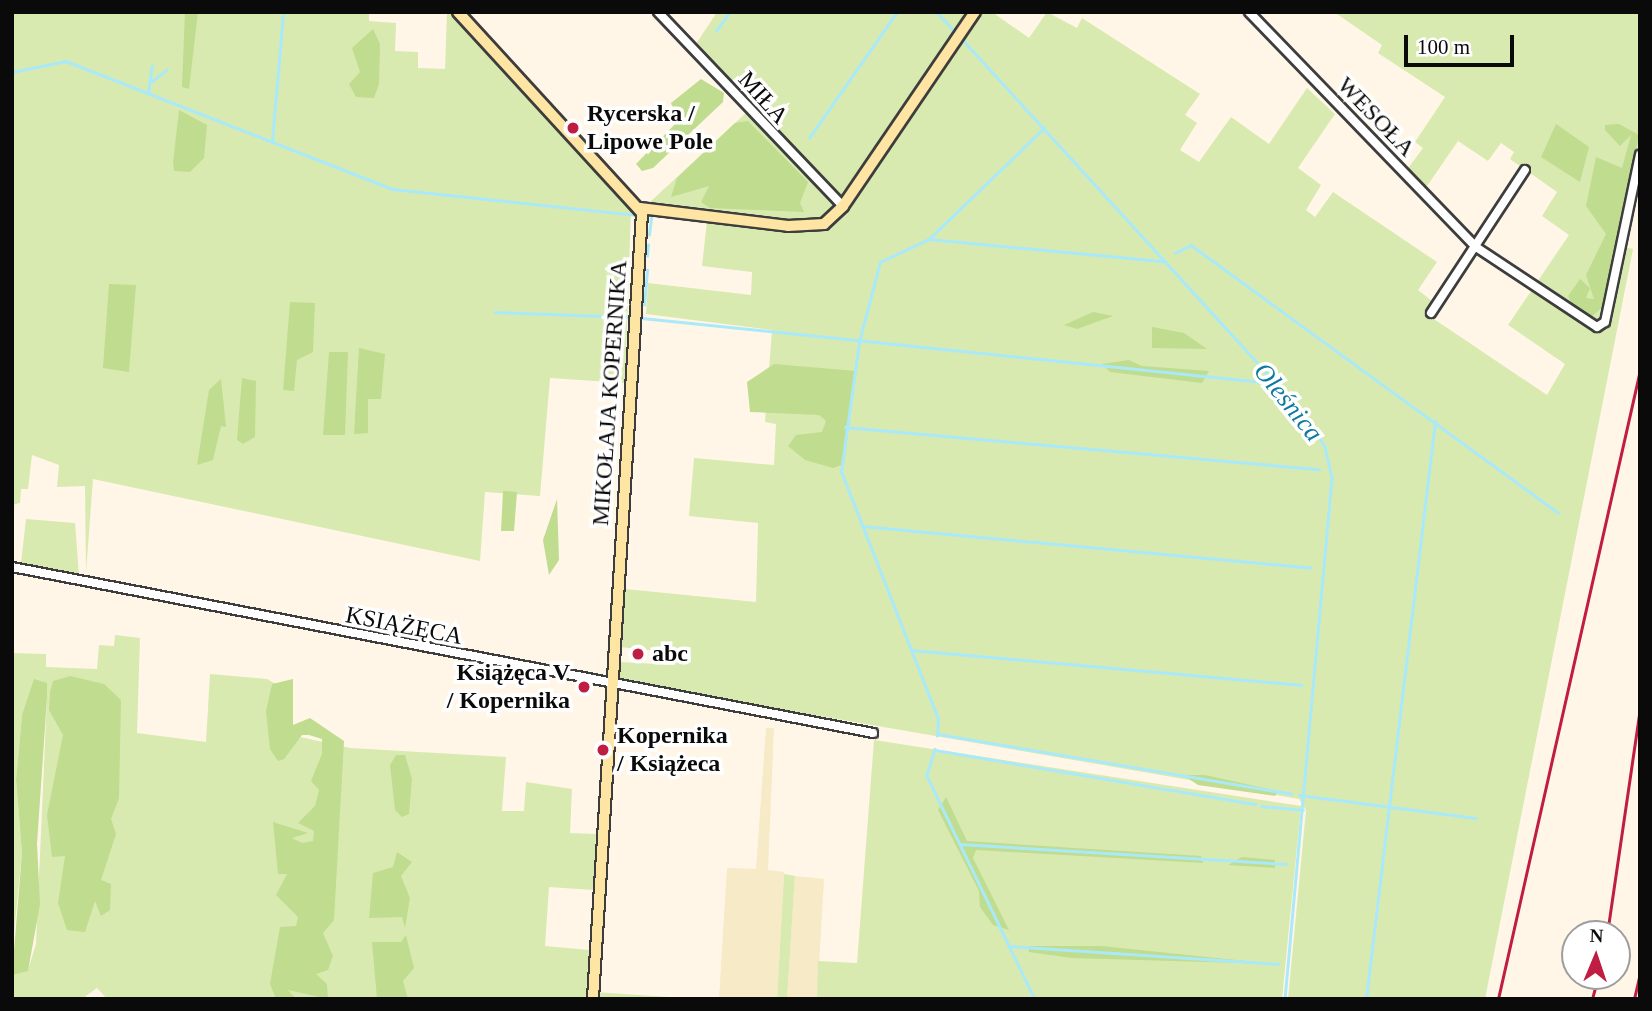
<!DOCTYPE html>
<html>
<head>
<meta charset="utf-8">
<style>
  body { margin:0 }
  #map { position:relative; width:1652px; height:1011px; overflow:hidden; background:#fff6e8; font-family:Georgia,serif }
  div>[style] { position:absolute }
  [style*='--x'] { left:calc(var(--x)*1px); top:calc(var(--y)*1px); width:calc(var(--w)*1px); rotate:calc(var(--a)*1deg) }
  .farmland>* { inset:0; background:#f6eac7 }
  .green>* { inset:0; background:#d8eab0 }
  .forest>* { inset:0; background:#bfdc8f }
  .stream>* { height:2.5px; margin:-1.25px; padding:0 1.25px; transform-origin:1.25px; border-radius:1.25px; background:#aae9f9 }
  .roads { filter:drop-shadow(2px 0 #3d3d3d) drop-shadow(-2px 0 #3d3d3d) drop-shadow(0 2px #3d3d3d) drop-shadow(0 -2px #3d3d3d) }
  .street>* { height:8px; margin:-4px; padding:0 4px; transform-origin:4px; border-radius:4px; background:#fff }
  .secondary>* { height:10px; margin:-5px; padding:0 5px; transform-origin:5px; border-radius:5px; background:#ffe5a3 }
  .rail>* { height:2.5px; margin:-1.25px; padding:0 1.25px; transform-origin:1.25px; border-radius:1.25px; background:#bf1d41 }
  .dots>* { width:19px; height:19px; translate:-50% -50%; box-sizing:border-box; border:4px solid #fff; border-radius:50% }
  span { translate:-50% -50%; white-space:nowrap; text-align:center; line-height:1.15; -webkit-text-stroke:7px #fff; paint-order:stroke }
  .street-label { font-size:24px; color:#0a0a0a }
  .poi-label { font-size:24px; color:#0a0a0a; font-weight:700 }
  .left { translate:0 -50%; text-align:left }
  .right { translate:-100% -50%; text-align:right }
  .water-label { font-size:26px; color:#0f7aa0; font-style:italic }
  .frame { position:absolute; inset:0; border:14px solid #0a0a0a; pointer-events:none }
  .north { position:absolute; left:1561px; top:920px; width:70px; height:70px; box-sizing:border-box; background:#fff; border:2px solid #9d9d9d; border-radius:50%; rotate:2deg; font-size:19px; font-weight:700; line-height:28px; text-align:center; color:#0a0a0a }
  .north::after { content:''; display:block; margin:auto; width:24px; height:32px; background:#bf1d41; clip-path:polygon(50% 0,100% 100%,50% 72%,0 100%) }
  .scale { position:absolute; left:1404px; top:35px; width:110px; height:32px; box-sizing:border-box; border:4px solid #0a0a0a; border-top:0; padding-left:9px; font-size:21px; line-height:24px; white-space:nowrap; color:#0a0a0a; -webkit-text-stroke:5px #fff; paint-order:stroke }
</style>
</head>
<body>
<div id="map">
  <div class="farmland">
    <div style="clip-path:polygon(766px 728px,774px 728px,768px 870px,784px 872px,777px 999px,719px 999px,727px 868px,756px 869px)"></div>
    <div style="clip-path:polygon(795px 876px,824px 879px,817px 999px,787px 999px)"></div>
  </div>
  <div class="green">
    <div style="clip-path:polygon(12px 12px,369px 12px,369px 21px,396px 23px,395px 51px,418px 52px,418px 68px,445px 69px,447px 12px,454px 12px,631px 209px,625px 383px,550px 378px,540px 496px,485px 492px,480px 561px,93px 479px,86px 573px,85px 486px,57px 487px,59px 465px,32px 455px,28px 489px,21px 489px,20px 503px,12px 505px)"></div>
    <div style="clip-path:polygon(717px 12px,992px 12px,1029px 38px,1047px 12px,1077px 28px,1082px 18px,1200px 94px,1185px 115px,1197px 123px,1180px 150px,1199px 162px,1231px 117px,1269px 144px,1307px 88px,1335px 114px,1298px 168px,1321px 185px,1306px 210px,1315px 217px,1333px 192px,1437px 262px,1418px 290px,1432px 301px,1425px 313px,1547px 395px,1565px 364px,1508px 325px,1569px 235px,1542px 216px,1557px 192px,1510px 159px,1514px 152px,1501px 143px,1488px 161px,1458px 141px,1425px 189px,1406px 171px,1423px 148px,1415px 142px,1445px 97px,1378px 53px,1382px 45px,1334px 12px,1640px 12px,1640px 134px,1619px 246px,1633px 249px,1485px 999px,1288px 999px,1306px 810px,1299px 799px,618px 681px,620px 662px,675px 665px,676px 653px,620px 647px,625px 589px,756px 602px,758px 523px,689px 516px,694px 458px,774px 465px,776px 424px,765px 422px,772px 330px,646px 314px,648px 283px,751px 295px,752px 272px,702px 266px,708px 212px,649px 203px,748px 111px,692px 50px)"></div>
    <div style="clip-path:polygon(26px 519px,75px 523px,79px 575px,21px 563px)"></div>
    <div style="clip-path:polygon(115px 635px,140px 638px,137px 733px,206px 742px,210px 674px,267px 679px,293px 694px,291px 735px,350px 748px,506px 757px,502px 811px,524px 811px,526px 782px,572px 789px,570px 833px,596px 834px,594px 890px,549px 887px,545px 946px,589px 950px,586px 999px,107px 999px,97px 988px,82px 999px,12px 999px,12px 975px,28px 970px,36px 944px,47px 698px,47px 683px,22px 715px,16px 780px,22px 853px,12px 953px,12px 653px,46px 654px,46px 667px,97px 669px,99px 645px,114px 646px)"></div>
    <div style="clip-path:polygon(874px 740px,1301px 806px,1282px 999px,817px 999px,818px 961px,857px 963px)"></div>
    <div style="clip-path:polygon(784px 874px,795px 876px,787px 999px,777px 999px)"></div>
    <div style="clip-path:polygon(595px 992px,698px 999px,595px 999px)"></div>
  </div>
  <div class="forest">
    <div style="clip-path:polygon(185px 12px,198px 12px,189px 89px,182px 87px)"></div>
    <div style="clip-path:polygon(373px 29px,380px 44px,379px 84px,374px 98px,356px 97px,349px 84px,360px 72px,352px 48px)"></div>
    <div style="clip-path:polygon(701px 79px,724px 93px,723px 102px,653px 168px,642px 171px,636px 164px,678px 121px,671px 103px)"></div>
    <div style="clip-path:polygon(179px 110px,207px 125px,204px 158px,190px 172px,174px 171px,173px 163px)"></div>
    <div style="clip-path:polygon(748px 121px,808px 182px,800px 203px,804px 212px,710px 208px,701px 202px,709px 186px,671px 197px,677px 178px,735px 123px)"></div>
    <div style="clip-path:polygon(1556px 124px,1589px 147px,1580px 182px,1541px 157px)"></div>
    <div style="clip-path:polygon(1619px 124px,1639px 135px,1603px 307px,1592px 316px,1573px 306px,1568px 296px,1580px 279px,1590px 288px,1586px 298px,1594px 299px,1586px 275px,1606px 234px,1586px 206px,1596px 157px,1622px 168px,1631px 135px,1620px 146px,1605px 130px,1605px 125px)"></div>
    <div style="clip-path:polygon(109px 284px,136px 285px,129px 372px,103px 368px)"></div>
    <div style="clip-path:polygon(290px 302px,315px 303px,313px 352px,297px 360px,294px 391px,283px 390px)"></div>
    <div style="clip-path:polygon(1093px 312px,1113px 316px,1077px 329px,1064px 325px)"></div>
    <div style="clip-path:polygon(1152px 327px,1184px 333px,1207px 349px,1152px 348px)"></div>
    <div style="clip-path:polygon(359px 348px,385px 354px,381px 399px,368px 399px,368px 433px,354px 434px)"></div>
    <div style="clip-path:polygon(329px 352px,348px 352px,345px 435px,323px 435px)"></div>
    <div style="clip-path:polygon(1129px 360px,1142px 366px,1209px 371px,1202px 383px,1110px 372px,1102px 364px)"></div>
    <div style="clip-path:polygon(774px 364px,856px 371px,844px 464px,833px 468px,805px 460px,788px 446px,796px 435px,822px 432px,826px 421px,819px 415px,750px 412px,747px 382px)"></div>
    <div style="clip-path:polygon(242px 378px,256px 381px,255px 437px,243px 444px,237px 440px)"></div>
    <div style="clip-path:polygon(221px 379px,226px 427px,221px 426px,213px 460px,197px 465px,209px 390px)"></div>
    <div style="clip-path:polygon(503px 491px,517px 492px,514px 531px,501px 531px)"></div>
    <div style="clip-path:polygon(557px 499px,559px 560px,549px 575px,543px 540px)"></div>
    <div style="clip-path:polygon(70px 676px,104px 684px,121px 700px,119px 798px,111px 819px,116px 834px,101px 880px,111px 884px,110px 910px,101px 916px,95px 901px,85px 932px,67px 930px,58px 903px,65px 856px,52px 857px,47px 815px,63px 735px,49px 710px,50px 692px,53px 681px)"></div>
    <div style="clip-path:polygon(34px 679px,47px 683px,47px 698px,37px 844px,40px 904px,28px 971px,12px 975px,22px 853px,16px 780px,22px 715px)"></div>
    <div style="clip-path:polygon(293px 679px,293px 725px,310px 718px,344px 741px,334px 920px,323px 933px,333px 956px,328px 970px,316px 974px,327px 984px,328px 999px,288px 990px,296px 999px,276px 999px,270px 984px,280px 927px,296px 926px,298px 917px,276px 895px,287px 874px,278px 874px,273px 822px,308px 833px,292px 838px,302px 843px,313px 841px,314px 831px,298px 823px,315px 806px,319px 790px,311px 781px,322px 754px,322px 739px,309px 735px,302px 735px,284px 759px,278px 761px,270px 749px,266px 711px,272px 684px)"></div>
    <div style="clip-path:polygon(396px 755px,405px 755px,412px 779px,409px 814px,402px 817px,395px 810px,390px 765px)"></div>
    <div style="clip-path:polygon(1183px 775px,1205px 775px,1278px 791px,1275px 796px,1198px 785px)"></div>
    <div style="clip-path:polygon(946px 797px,967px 841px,1201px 856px,1203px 863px,976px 850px,973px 858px,1009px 930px,993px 925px,980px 907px,979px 891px,938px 810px)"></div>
    <div style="clip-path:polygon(397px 852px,412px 862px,401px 876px,410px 898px,405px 928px,402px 917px,369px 918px,373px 873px,393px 867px)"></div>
    <div style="clip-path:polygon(1242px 857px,1275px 860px,1275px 868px,1228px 865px)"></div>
    <div style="clip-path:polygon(406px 935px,414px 968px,403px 981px,408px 999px,377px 999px,372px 942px,401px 942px)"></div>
    <div style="clip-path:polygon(1028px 946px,1101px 946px,1275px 964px,1072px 958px,1029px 952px)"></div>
  </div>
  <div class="stream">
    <div style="--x:937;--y:12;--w:27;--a:48"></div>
    <div style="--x:716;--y:31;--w:24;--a:-54"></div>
    <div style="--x:963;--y:40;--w:510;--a:47.62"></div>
    <div style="--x:1307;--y:417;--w:35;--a:59"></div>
    <div style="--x:1325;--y:447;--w:32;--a:77"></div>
    <div style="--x:1332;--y:478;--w:523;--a:95.15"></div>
    <div style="--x:12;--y:72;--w:55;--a:-11.5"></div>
    <div style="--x:66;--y:61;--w:351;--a:21.4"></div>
    <div style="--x:393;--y:189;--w:243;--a:6.1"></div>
    <div style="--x:152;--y:81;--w:18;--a:-38"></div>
    <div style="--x:148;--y:93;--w:27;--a:-82"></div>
    <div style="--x:809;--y:138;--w:154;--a:-55.1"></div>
    <div style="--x:272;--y:141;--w:129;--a:-85.1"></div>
    <div style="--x:649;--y:235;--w:17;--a:-83"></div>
    <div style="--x:929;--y:239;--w:235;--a:5.4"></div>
    <div style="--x:1175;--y:253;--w:18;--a:-27"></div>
    <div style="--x:1191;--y:245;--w:454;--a:36.1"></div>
    <div style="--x:647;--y:256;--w:11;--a:-85"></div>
    <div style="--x:644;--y:305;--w:35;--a:-85"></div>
    <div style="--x:495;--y:312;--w:136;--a:2.1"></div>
    <div style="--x:642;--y:318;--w:623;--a:5.89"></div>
    <div style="--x:845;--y:427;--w:476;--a:5.1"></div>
    <div style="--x:862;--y:526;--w:451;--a:5.3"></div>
    <div style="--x:911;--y:650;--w:392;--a:5.1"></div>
    <div style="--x:938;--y:734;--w:358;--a:9.6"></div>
    <div style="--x:937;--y:736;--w:17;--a:-87"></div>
    <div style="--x:938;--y:719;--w:265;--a:-111.4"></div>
    <div style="--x:841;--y:472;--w:131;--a:-82.1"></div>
    <div style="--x:859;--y:342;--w:83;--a:-75.3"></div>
    <div style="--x:880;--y:262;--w:54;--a:-25.1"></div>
    <div style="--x:929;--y:239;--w:160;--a:-44"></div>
    <div style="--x:935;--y:749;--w:28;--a:107"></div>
    <div style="--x:927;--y:776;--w:248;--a:64.2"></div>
    <div style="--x:935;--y:750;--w:325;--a:9.6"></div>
    <div style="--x:1299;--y:795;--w:178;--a:7.4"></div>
    <div style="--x:1261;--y:806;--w:42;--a:5.4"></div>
    <div style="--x:960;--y:844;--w:326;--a:3.5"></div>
    <div style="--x:1009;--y:946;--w:270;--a:3.8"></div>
    <div style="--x:1366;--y:999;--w:582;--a:-83.19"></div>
  </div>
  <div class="roads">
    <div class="street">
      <div style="--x:658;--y:12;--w:268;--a:46.4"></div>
      <div style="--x:1249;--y:12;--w:327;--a:46"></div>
      <div style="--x:1476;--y:247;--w:145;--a:33.5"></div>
      <div style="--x:1597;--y:327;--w:9;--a:-32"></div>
      <div style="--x:1605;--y:322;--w:171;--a:-78.2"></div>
      <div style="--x:1431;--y:313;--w:171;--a:-56.7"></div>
      <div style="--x:12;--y:567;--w:877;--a:10.91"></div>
    </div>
    <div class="secondary">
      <div style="--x:458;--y:12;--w:273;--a:47.5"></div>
      <div style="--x:642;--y:213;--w:788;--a:93.57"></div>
      <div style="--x:640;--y:208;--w:149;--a:6.9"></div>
      <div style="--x:788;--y:226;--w:36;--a:-3"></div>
      <div style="--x:824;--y:224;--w:26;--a:-43"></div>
      <div style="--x:843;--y:206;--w:235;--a:-55.8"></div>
    </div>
  </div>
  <div class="rail">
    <div style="--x:1607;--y:934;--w:228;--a:-81.7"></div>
    <div style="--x:1498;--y:999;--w:645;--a:-77.28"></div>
    <div style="--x:1592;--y:999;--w:24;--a:-75"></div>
    <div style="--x:1634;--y:999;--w:26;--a:-77"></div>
  </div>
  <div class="dots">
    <div style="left:573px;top:128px;background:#bf1d41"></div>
    <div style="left:638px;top:654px;background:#bf1d41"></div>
    <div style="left:584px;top:687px;background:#bf1d41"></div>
    <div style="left:603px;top:750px;background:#bf1d41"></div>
  </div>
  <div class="street-label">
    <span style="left:763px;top:98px;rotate:48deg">MIŁA</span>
    <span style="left:1376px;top:117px;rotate:46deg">WESOŁA</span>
    <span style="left:610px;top:393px;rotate:-86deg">MIKOŁAJA KOPERNIKA</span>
    <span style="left:404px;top:626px;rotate:11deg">KSIĄŻĘCA</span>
  </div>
  <div class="poi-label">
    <span class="left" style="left:587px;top:128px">Rycerska /<br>Lipowe Pole</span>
    <span class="left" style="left:652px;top:654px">abc</span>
    <span class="right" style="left:570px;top:687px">Książęca V<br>/ Kopernika</span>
    <span class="left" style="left:617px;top:750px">Kopernika<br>/ Książeca</span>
  </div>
  <div class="water-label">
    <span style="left:1288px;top:402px;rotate:51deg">Oleśnica</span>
  </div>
  <div class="frame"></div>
  <div class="north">N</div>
  <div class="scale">100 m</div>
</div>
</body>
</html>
